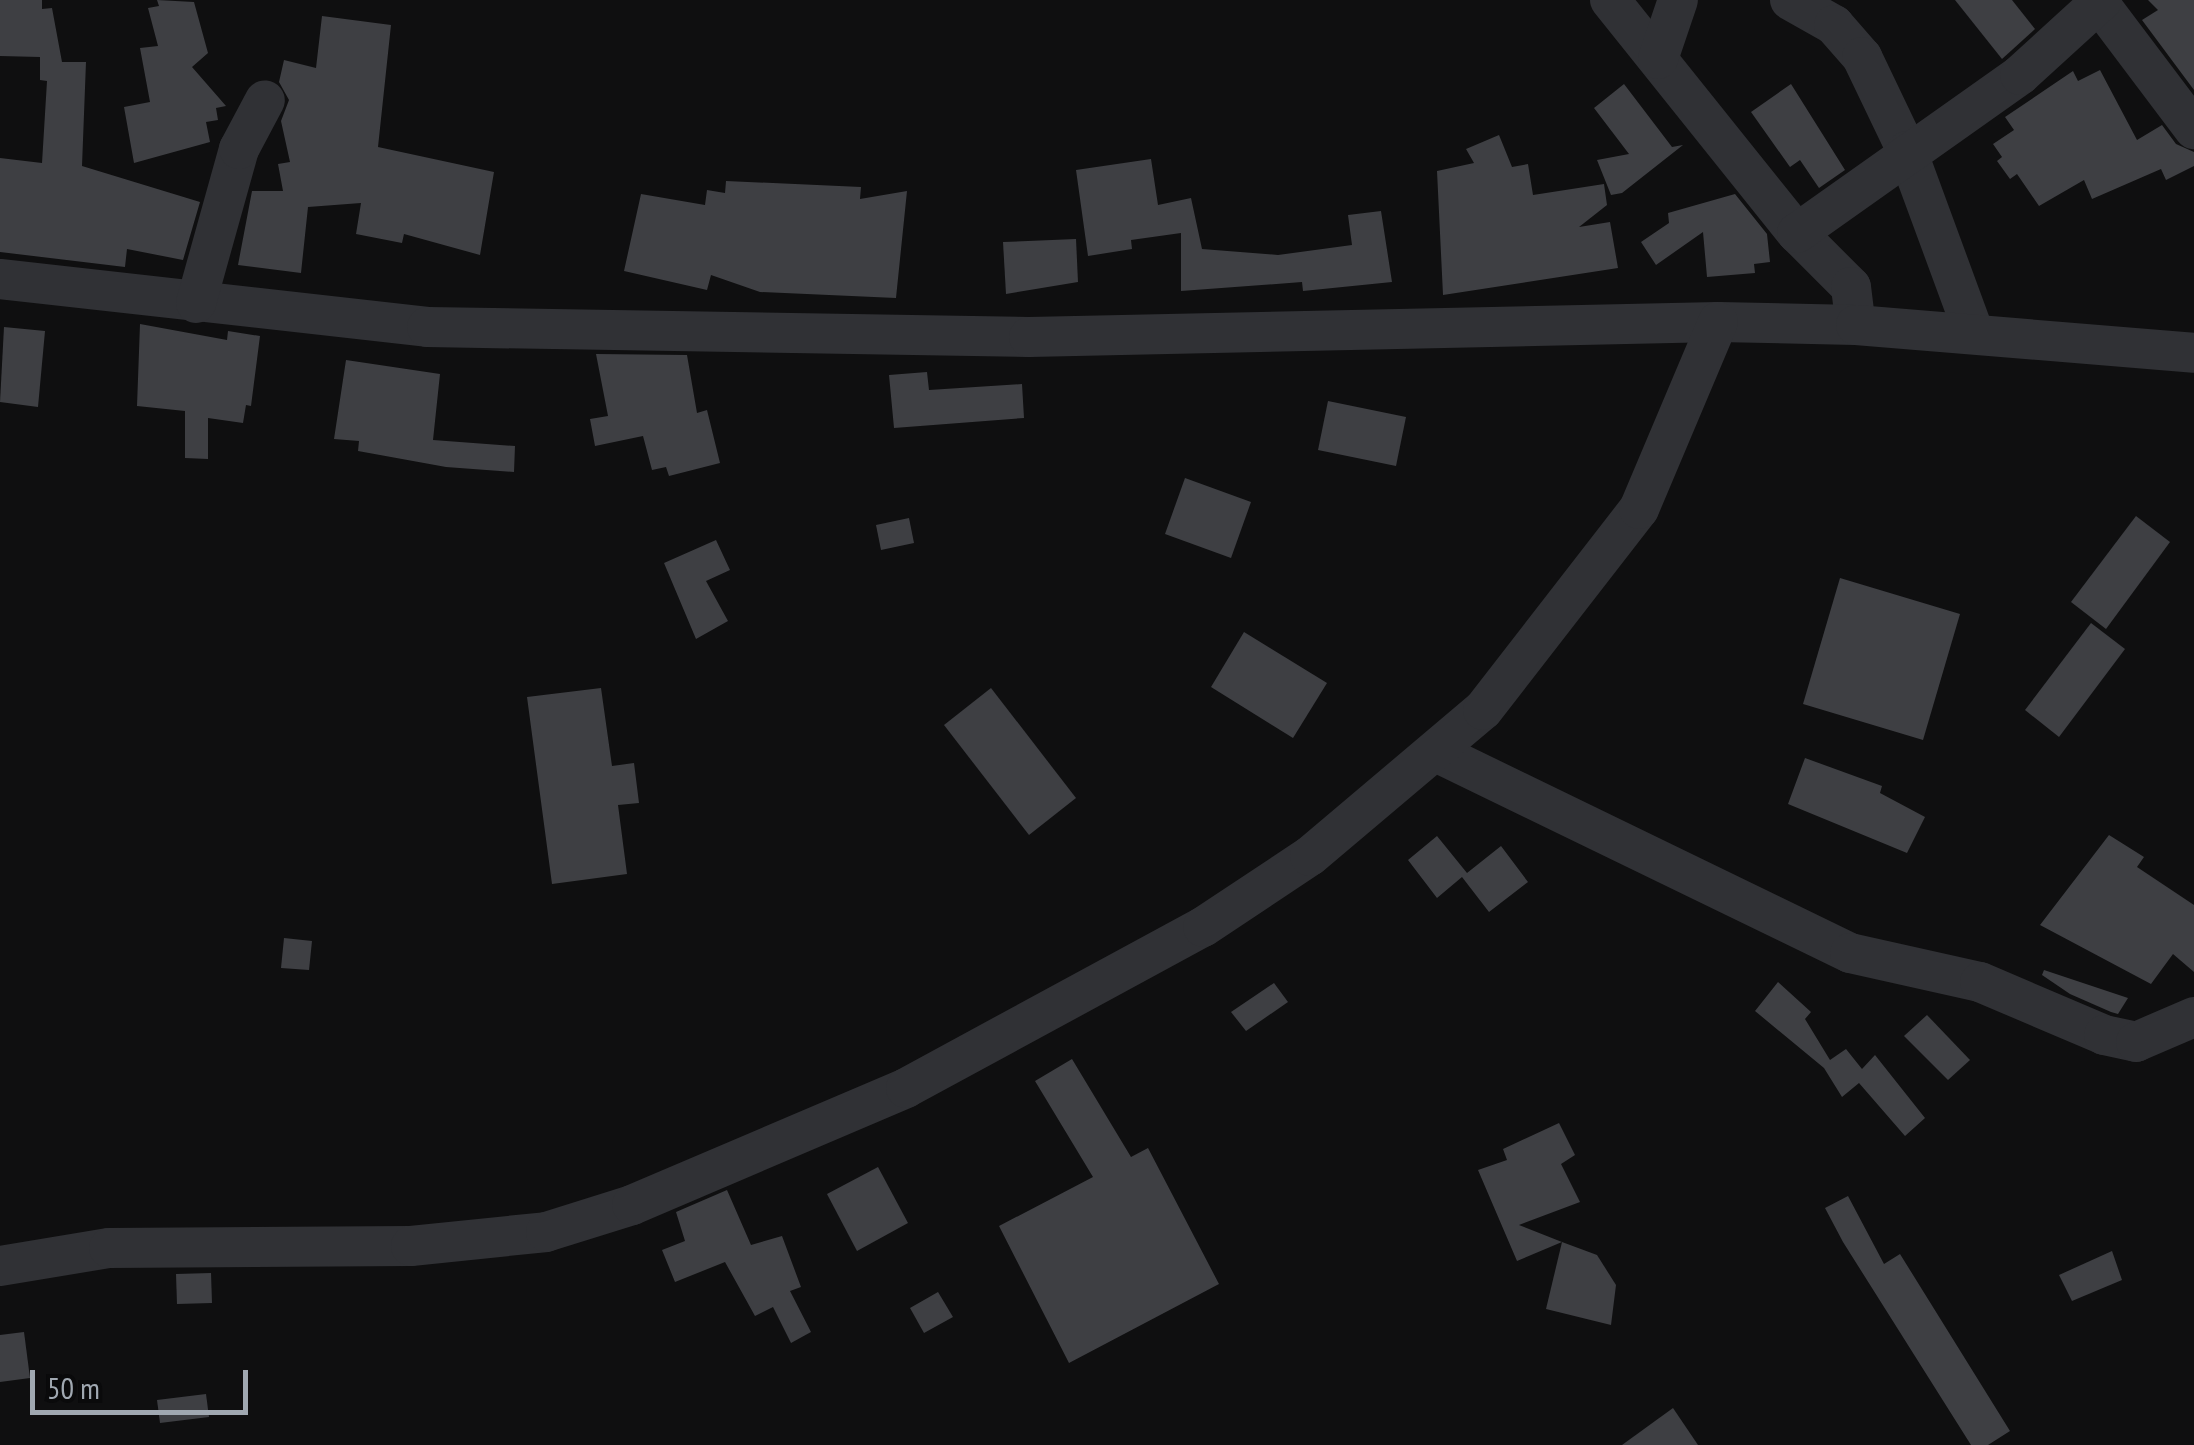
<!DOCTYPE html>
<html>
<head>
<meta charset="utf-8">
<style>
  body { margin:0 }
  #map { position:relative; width:2194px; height:1445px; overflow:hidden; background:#0f0f10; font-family:"PT Sans Narrow",sans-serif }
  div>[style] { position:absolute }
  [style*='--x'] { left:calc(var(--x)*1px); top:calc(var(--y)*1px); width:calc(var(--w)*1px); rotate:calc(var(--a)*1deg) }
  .building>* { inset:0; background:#3e3f43 }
  .minor>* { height:40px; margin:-20px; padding:0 20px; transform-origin:20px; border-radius:20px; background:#303135 }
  span { translate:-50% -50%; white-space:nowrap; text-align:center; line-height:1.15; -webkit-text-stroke:8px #0a0a0b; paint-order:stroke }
  .scale { position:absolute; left:30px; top:1370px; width:218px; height:45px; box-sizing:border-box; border:5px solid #a0a8b1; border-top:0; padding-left:12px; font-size:30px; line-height:35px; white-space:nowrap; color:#a0a8b1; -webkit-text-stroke:8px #0a0a0b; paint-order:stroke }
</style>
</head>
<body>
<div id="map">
  <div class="building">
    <div style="clip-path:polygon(0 0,42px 0,42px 9px,52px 8px,62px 62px,86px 62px,82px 166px,200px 202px,183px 260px,127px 249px,125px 267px,0 252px,0 158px,42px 163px,47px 81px,40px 80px,40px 57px,0 56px)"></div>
    <div style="clip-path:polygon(157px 0,194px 2px,208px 53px,192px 67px,226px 106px,216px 108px,218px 120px,206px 122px,210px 142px,134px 163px,124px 107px,150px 102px,140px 48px,158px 46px,148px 8px,159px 6px)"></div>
    <div style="clip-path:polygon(1955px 0,2012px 0,2035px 29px,2002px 59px)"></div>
    <div style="clip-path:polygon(2148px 0,2194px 0,2194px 90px,2142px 20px,2158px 10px)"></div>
    <div style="clip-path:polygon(322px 16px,391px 25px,378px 147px,494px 172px,480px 255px,404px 234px,402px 243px,356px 234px,361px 203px,308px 207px,301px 273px,238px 265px,252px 191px,283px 191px,278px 164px,290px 162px,281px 121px,289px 100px,279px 82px,284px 60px,316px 68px)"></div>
    <div style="clip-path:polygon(2100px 70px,2137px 140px,2162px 125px,2176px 144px,2194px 152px,2194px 166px,2166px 180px,2161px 169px,2092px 199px,2084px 180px,2039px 206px,2017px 174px,2010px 179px,1997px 161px,2002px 157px,1993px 144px,2014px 130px,2005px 117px,2073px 71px,2078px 81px)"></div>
    <div style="clip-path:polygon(1624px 84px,1672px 147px,1683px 145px,1622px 193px,1611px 195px,1597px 160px,1629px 154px,1594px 108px)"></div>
    <div style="clip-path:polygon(1791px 84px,1845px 170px,1819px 188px,1800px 160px,1790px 167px,1751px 112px)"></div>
    <div style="clip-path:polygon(1499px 135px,1512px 167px,1528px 164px,1533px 195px,1604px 184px,1607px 205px,1579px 227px,1610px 222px,1618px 268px,1443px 295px,1437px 171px,1474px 163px,1466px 149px)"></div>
    <div style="clip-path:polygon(1151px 159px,1158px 205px,1191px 198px,1202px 249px,1278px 255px,1352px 245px,1348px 215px,1381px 211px,1392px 282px,1303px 291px,1302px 282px,1181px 291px,1181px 233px,1131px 240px,1132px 249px,1088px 256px,1076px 170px)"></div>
    <div style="clip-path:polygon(726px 181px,861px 187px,860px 199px,907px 191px,896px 298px,760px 292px,711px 275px,707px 290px,624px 271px,641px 194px,705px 205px,707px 190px,725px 193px)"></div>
    <div style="clip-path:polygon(1735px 194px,1767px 234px,1770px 262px,1754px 264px,1755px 273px,1707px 277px,1703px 232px,1656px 265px,1641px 242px,1669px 223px,1668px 213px)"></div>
    <div style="clip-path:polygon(1076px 239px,1078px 282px,1006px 294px,1003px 242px)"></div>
    <div style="clip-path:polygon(140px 324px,227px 340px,228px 331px,260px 336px,251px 406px,246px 405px,243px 423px,208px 418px,208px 459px,185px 458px,185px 411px,137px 406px)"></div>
    <div style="clip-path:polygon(4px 327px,45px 331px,38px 407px,0 402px)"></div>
    <div style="clip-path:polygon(596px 354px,687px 355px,697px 413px,707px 410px,720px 463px,669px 476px,666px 467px,652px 470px,643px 436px,595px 446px,590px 419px,608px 416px)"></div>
    <div style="clip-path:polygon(346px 360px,440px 374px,433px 440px,515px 446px,514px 472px,446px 467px,358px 451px,359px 441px,334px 439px)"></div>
    <div style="clip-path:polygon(927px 372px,929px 390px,1022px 384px,1024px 418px,894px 428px,889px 375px)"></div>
    <div style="clip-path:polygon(1328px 401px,1406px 417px,1396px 466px,1318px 450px)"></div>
    <div style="clip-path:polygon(1185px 478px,1251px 502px,1231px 558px,1165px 534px)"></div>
    <div style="clip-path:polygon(2136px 516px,2170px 542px,2106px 629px,2071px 602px)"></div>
    <div style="clip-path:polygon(909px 518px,914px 543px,881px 550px,876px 525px)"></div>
    <div style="clip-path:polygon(716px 540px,730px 570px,706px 581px,728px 621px,696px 639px,664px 563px)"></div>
    <div style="clip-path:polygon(1840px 578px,1960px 614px,1923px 740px,1803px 704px)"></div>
    <div style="clip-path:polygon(2091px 623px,2125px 649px,2059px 737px,2025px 710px)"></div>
    <div style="clip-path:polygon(1244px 632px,1327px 683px,1293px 738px,1211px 687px)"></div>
    <div style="clip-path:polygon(601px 688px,612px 766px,634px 763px,639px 803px,618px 805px,627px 874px,552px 884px,527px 697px)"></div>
    <div style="clip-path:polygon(991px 688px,1076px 798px,1029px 835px,944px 725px)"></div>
    <div style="clip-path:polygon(1805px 758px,1882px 786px,1880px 793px,1925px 817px,1907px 853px,1788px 804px)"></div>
    <div style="clip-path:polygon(2109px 835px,2144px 857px,2137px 867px,2194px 905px,2194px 972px,2173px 954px,2151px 984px,2040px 925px)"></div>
    <div style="clip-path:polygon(1437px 836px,1467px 873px,1501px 846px,1528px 882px,1489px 912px,1462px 877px,1437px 898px,1408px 860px)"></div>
    <div style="clip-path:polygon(284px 938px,312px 941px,309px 970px,281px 968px)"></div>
    <div style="clip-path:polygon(2044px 970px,2128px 998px,2118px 1014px,2111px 1012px,2070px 994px,2042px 975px)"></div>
    <div style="clip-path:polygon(1778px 982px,1811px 1012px,1805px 1019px,1830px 1060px,1846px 1049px,1862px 1069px,1875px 1055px,1925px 1118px,1905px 1136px,1859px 1083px,1842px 1097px,1824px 1068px,1755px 1011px)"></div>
    <div style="clip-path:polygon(1274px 983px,1288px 1002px,1246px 1031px,1231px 1012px)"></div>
    <div style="clip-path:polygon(1927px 1015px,1970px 1060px,1948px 1080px,1904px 1036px)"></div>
    <div style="clip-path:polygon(1072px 1059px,1131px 1157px,1148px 1148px,1219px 1284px,1069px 1363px,999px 1226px,1093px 1177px,1035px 1081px)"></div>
    <div style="clip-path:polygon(1559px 1123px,1575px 1155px,1561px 1164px,1580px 1202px,1519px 1225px,1562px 1242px,1517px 1261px,1478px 1170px,1507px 1160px,1503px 1149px)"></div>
    <div style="clip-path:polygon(878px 1167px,908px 1223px,857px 1251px,827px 1194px)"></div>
    <div style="clip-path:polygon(727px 1190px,751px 1245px,782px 1236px,801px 1287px,790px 1291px,811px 1332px,791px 1343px,773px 1307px,755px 1316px,725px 1262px,675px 1282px,662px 1250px,685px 1241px,676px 1212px)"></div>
    <div style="clip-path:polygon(1848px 1196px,1884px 1264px,1900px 1254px,2010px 1431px,1988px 1445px,1971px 1445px,1843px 1242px,1825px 1208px)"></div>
    <div style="clip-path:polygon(1562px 1242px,1597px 1255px,1616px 1285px,1611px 1325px,1546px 1309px)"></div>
    <div style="clip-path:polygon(2112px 1251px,2122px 1280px,2072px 1301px,2059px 1275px)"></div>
    <div style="clip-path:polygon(211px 1273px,212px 1303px,177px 1304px,176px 1274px)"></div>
    <div style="clip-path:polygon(938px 1292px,953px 1317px,924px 1333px,910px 1308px)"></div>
    <div style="clip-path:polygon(24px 1332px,30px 1378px,0 1382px,0 1335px)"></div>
    <div style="clip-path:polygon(206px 1394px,209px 1417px,160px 1423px,157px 1400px)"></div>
    <div style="clip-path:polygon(1673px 1408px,1698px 1445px,1622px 1445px)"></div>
  </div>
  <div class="minor">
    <div style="--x:1610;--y:0;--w:299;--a:51.3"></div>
    <div style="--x:1797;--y:233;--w:76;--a:45"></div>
    <div style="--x:1851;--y:287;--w:38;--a:83"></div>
    <div style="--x:1790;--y:0;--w:51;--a:29.6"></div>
    <div style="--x:1834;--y:25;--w:43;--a:48.8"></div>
    <div style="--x:1862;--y:57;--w:104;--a:64.4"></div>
    <div style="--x:1907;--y:151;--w:194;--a:69.8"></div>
    <div style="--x:2099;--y:3;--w:158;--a:53"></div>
    <div style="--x:1658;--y:59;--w:62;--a:-71.3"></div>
    <div style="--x:1797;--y:233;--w:273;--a:-35.3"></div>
    <div style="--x:2020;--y:75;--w:111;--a:-42.4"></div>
    <div style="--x:0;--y:279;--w:430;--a:6.4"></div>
    <div style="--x:427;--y:327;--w:602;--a:0.95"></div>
    <div style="--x:1029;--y:337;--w:689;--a:-1.25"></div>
    <div style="--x:1718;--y:322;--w:138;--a:1.2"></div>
    <div style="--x:1856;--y:325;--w:339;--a:4.7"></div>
    <div style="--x:196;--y:303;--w:160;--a:-74.4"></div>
    <div style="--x:239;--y:149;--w:55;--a:-62"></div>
    <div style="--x:1438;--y:753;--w:458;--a:25.9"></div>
    <div style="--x:1850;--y:953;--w:133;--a:12.6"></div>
    <div style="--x:1980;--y:982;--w:135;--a:23.1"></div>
    <div style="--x:2104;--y:1035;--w:33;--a:12"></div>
    <div style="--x:2136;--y:1042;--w:63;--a:-23.3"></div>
    <div style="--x:0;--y:1266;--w:110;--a:-9.4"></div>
    <div style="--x:109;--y:1248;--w:302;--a:-0.4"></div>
    <div style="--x:411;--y:1246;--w:136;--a:-5.9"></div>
    <div style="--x:546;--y:1232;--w:90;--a:-17.4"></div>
    <div style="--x:632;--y:1205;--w:298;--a:-23.1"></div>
    <div style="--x:906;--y:1088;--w:338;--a:-28.5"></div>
    <div style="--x:1203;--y:927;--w:128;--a:-33.6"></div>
    <div style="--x:1310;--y:856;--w:226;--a:-40.2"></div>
    <div style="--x:1483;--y:710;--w:254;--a:-52.2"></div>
    <div style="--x:1639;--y:509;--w:203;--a:-67.1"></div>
  </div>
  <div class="scale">50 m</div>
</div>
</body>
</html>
